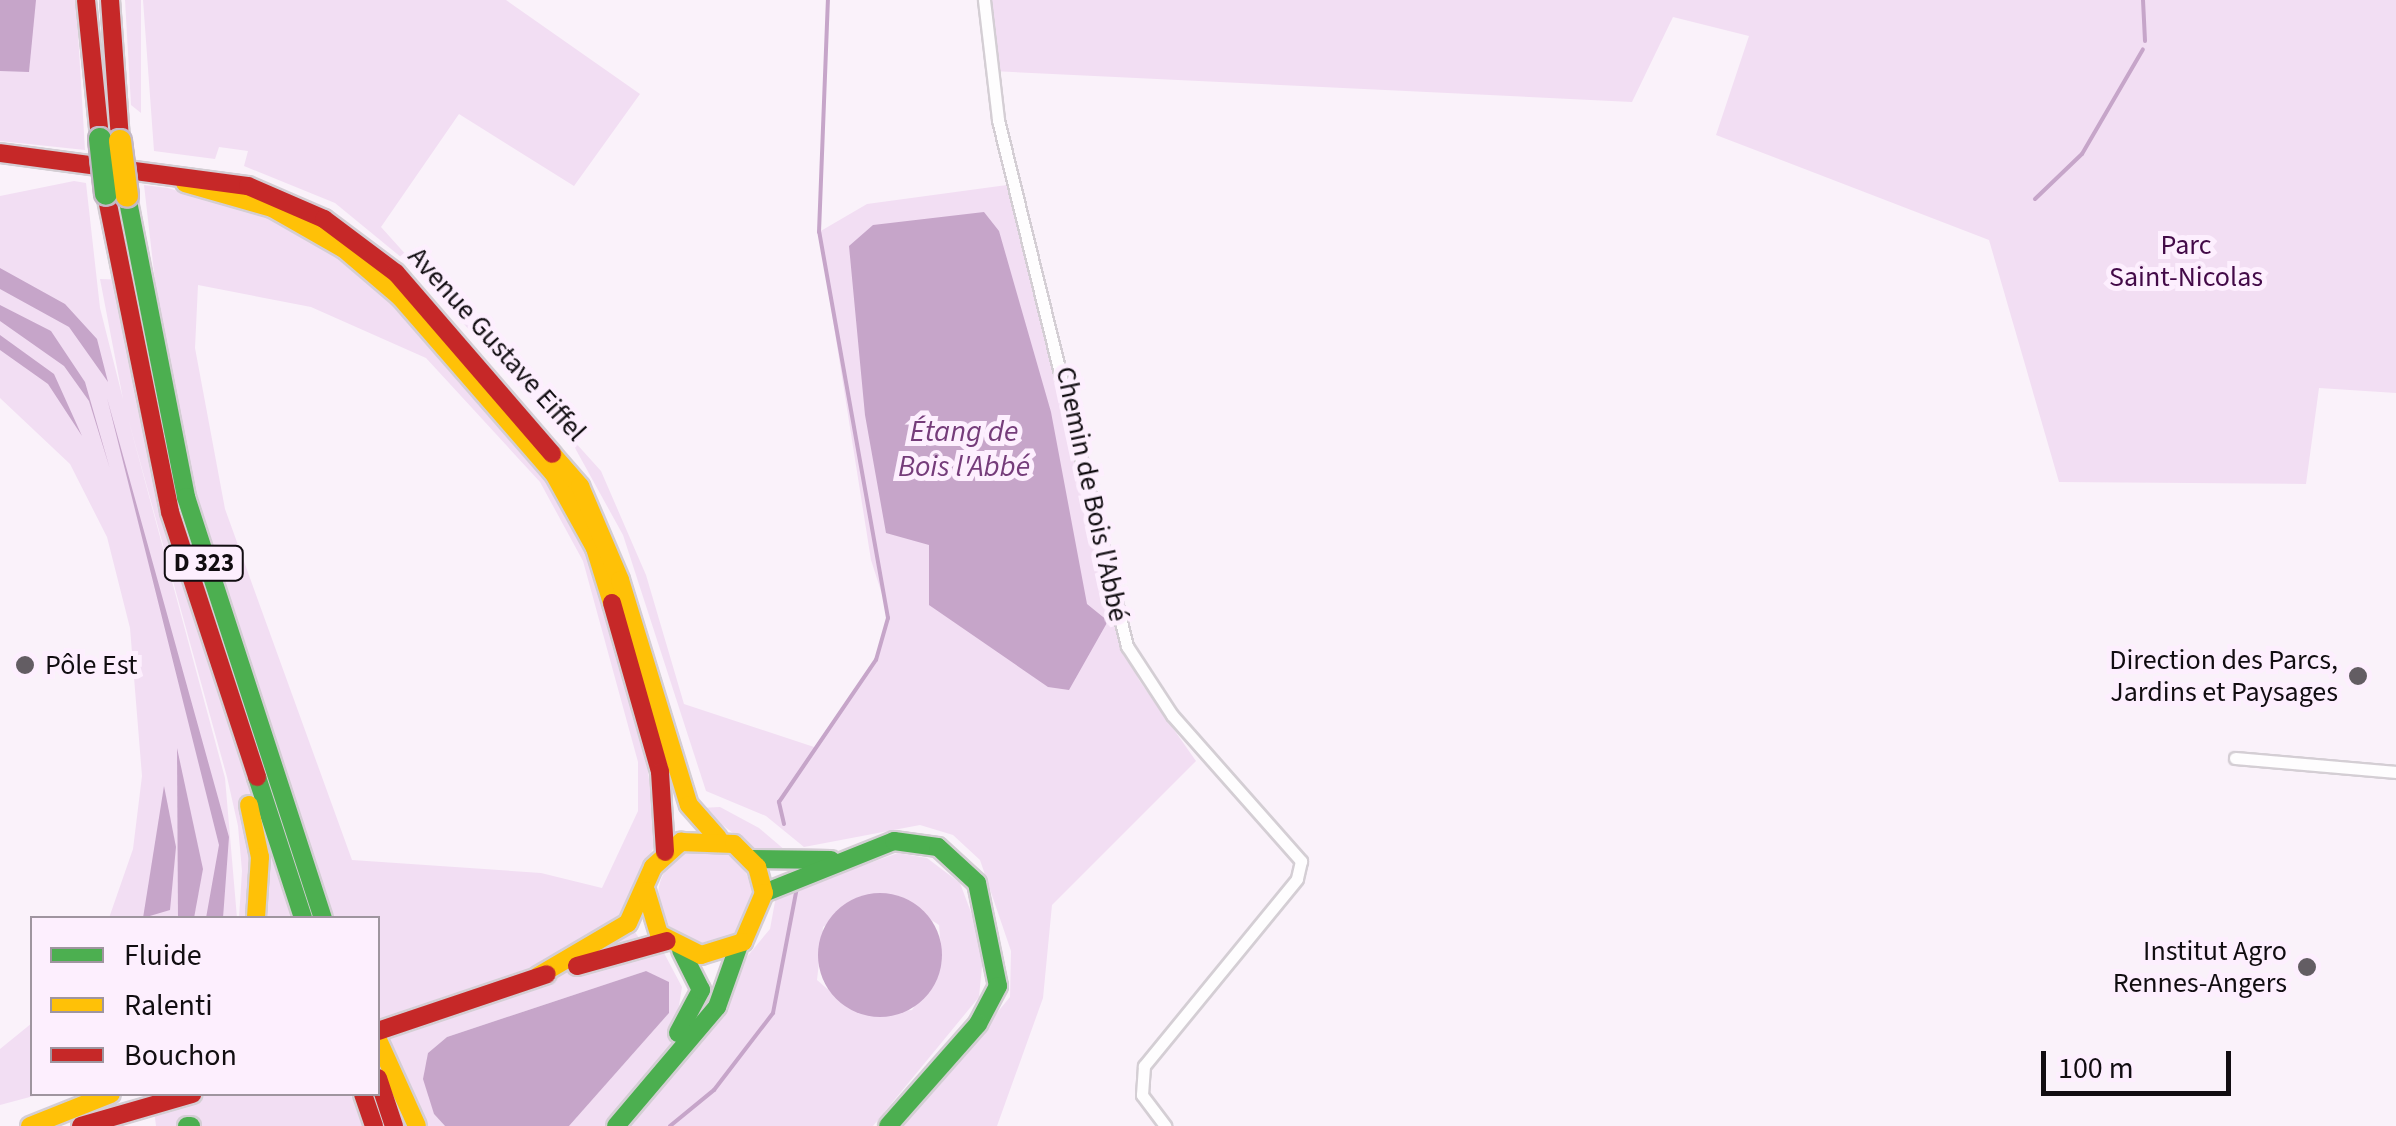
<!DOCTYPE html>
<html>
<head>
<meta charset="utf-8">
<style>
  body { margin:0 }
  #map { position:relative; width:2396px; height:1126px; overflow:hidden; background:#faf2fa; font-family:"Source Sans 3",sans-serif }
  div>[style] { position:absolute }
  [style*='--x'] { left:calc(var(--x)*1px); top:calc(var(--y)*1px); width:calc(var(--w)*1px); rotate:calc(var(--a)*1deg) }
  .green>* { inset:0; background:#f2def3 }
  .round { border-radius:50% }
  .water>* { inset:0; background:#c6a5c9 }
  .stream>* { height:4px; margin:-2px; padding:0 2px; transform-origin:2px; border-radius:2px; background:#c6a5c9 }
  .roads { filter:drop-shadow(2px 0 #d4ced4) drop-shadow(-2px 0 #d4ced4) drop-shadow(0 2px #d4ced4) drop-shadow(0 -2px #d4ced4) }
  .street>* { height:11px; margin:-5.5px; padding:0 5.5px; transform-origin:5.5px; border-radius:5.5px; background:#fefdfe }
  .fast>* { height:18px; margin:-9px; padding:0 9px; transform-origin:9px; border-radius:9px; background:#4caf50 }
  .slow>* { height:18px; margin:-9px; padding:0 9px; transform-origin:9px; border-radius:9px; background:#ffc107 }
  .jam>* { height:18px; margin:-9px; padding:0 9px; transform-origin:9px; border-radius:9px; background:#c62828 }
  .bridges { filter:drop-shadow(2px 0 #c4b9c5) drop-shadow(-2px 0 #c4b9c5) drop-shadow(0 2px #c4b9c5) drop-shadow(0 -2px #c4b9c5) }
  .fast-bridge>* { height:22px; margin:-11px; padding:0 11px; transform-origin:11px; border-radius:11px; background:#4caf50 }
  .slow-bridge>* { height:22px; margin:-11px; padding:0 11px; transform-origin:11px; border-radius:11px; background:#ffc107 }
  .dots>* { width:28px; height:28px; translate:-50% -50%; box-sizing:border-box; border:5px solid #fdeffe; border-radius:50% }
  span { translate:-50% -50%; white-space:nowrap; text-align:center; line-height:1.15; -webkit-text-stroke:10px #fdeffe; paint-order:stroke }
  .shield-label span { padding:2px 8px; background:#fdeffe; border:2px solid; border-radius:8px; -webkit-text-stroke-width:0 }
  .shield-label { font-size:25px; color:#110d11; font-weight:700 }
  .park-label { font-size:28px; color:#430a48 }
  .street-label { font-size:28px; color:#110d11 }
  .poi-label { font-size:28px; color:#110d11 }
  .right { translate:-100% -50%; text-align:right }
  .left { translate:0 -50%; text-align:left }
  .water-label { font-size:30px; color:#753c7a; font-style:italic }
  .legend { position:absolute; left:30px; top:916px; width:350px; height:180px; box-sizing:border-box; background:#fdeffe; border:2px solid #9f959f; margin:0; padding:12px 18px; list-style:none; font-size:30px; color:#110d11 }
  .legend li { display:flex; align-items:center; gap:20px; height:50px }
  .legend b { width:50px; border:2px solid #9f959f }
  .scale { position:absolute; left:2041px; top:1051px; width:190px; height:45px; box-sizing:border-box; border:5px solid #110d11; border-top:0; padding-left:12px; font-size:30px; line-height:35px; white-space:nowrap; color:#110d11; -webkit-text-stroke:8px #fdeffe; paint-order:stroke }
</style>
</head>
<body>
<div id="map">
  <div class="green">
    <div style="clip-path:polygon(0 0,76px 0,85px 150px,0 141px)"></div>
    <div style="clip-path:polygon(125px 0,141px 0,141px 113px,131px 105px)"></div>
    <div style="clip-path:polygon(143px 0,506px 0,640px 94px,574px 186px,459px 114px,381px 227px,601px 471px,646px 575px,684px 704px,817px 748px,876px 660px,888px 613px,871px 560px,819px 232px,867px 204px,1007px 185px,1051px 328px,1113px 621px,1139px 680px,1196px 761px,1052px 905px,1043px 998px,997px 1126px,903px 1126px,1010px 997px,1011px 951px,980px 860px,953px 835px,920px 825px,804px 847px,766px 816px,706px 791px,623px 535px,575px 448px,413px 267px,335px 203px,244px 166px,248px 151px,219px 147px,215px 159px,154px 151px)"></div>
    <div style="clip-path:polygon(987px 0,2396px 0,2396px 393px,2319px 388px,2306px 484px,2059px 482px,1989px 240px,1716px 135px,1749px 36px,1673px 17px,1632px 102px,992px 71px)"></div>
    <div style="clip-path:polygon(evenodd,74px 181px,86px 183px,100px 308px,123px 399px,100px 279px,155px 281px,144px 185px,168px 188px,281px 222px,339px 256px,390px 299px,548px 478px,594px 571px,645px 744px,656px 842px,623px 916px,648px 950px,664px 953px,682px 987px,678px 1012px,723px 1018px,745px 959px,770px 929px,776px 896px,898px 853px,927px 858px,960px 883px,984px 947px,979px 997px,873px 1126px,569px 1126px,669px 1013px,646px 971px,447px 1037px,428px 1053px,434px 1114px,445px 1126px,156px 1126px,152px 1094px,378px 1094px,378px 918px,239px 918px,242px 871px,238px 826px,227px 777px,128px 418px,225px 778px,237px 918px,109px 918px,133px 849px,142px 776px,130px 628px,107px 537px,70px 464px,0 398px,0 196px,74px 181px,198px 285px,311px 307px,426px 358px,540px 482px,583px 561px,638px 762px,638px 811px,602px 888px,541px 873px,352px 860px,225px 509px,195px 348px,198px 285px,74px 181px,896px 897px,939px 925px,942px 962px,912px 1010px,880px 1014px,846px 1005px,817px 980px,823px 927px,853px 904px,896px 897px)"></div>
    <div style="clip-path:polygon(720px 807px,759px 828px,786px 851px,758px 852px,700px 808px)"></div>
    <div class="round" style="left:658px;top:849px;width:94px;height:94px"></div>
    <div style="clip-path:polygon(32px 1023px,32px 1094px,41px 1094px,0 1105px,0 1049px)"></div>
  </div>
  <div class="water">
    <div style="clip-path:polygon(0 0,36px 0,29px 72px,0 71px)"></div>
    <div style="clip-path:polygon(984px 212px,999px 231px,1051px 412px,1087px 604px,1108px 621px,1069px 690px,1048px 687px,929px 605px,929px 545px,886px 533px,865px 415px,849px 246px,873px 225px)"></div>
    <div style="clip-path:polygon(0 268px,65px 304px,97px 339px,108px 382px,69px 327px,0 289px)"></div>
    <div style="clip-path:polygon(0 305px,51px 331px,85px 382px,110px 469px,89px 401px,64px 366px,0 321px)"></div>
    <div style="clip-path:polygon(0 335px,54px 374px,82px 436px,48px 384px,0 350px)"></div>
    <div style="clip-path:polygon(107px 398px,229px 837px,223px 918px,206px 918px,219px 845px)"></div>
    <div style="clip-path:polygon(177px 748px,203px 869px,194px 918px,178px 918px)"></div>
    <div style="clip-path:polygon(164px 786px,176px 847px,170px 910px,143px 918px)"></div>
    <div class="round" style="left:818px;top:893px;width:124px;height:124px"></div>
    <div style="clip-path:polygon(646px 971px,669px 982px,669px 1013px,569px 1126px,445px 1126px,434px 1114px,423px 1079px,428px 1053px,447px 1037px)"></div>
  </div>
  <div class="stream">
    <div style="--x:2143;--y:0;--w:41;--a:87.2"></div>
    <div style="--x:2035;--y:199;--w:65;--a:-43.8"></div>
    <div style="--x:2082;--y:154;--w:121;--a:-59.8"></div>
    <div style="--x:784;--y:824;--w:23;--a:-103"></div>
    <div style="--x:779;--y:802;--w:172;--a:-55.7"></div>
    <div style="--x:876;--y:660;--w:44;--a:-74.1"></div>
    <div style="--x:888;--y:618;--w:392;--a:-100.1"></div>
    <div style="--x:819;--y:232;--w:232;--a:-87.8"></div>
    <div style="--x:670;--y:1126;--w:57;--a:-39.3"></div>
    <div style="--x:714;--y:1090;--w:97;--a:-52.5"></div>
    <div style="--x:773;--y:1013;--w:128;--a:-79.2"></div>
  </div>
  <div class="roads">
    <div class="street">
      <div style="--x:984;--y:0;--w:121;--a:83.3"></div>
      <div style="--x:998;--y:120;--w:542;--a:76.22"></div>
      <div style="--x:1127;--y:646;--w:82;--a:56.9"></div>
      <div style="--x:1172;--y:715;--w:195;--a:48.5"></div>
      <div style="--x:1301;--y:861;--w:18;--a:103"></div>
      <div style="--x:1297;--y:879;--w:242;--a:129.3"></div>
      <div style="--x:1144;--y:1066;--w:29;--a:94"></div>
      <div style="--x:1142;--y:1095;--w:39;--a:53"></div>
      <div style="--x:2235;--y:758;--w:162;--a:5"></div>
    </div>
    <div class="fast">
      <div style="--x:127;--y:196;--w:307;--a:78.9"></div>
      <div style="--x:186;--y:497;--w:443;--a:72"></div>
      <div style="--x:257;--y:777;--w:148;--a:71.9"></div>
      <div style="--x:752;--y:859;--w:79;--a:0.7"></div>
      <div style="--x:764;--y:893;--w:140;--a:-21.8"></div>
      <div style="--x:894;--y:841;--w:44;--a:7.8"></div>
      <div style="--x:938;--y:847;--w:53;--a:42.7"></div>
      <div style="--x:977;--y:883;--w:105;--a:78.5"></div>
      <div style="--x:998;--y:986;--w:43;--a:117.8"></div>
      <div style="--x:978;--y:1024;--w:136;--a:131.4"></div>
      <div style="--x:678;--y:1033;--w:49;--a:-61.9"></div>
      <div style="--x:701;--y:990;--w:45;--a:-116.6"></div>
      <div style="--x:187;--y:1126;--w:4;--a:0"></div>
      <div style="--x:616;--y:1126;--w:156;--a:-49.7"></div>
      <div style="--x:717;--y:1007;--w:66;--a:-70.5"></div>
    </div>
    <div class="slow">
      <div style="--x:185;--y:183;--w:91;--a:16"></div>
      <div style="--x:272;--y:208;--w:83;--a:29.7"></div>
      <div style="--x:344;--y:249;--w:74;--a:40.6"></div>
      <div style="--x:400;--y:297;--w:235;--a:49"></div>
      <div style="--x:554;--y:474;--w:85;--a:61"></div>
      <div style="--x:595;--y:548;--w:58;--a:72.8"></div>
      <div style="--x:552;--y:454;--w:43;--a:48.8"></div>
      <div style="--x:580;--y:486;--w:102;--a:66.9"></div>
      <div style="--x:620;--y:580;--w:235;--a:73"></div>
      <div style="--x:689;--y:805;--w:44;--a:48.7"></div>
      <div style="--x:249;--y:805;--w:53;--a:78.1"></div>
      <div style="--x:260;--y:857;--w:61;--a:93.8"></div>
      <div style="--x:538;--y:976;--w:104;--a:-30.5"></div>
      <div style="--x:628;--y:923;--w:61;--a:-65.9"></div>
      <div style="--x:653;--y:867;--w:38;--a:-42"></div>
      <div style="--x:681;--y:842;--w:53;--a:2.2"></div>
      <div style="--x:734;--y:844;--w:33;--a:45"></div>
      <div style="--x:757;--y:867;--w:27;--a:75"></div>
      <div style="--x:764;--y:893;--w:53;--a:113.2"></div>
      <div style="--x:743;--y:942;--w:44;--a:162.8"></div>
      <div style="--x:701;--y:955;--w:47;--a:-153.4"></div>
      <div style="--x:659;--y:934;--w:45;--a:-106.8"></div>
      <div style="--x:378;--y:1040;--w:94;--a:65.6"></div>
      <div style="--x:30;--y:1126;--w:87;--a:-21.6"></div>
    </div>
    <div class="jam">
      <div style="--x:86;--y:0;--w:140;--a:84.2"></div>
      <div style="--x:110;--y:0;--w:141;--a:85.9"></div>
      <div style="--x:0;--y:153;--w:250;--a:7.6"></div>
      <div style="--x:248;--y:186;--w:83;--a:23.5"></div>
      <div style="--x:324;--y:219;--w:90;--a:36.9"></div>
      <div style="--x:396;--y:273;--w:239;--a:49.2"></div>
      <div style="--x:106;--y:194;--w:324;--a:78.6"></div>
      <div style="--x:170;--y:512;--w:279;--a:71.8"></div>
      <div style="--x:612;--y:603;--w:176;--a:74.1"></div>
      <div style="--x:660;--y:772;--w:80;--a:86.4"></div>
      <div style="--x:577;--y:966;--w:93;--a:-15.5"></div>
      <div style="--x:378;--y:1031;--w:178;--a:-18.6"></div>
      <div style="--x:378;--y:1078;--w:51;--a:71.6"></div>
      <div style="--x:363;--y:1094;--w:34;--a:71"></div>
      <div style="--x:81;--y:1126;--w:116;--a:-16.1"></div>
    </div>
  </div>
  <div class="bridges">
    <div class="fast-bridge">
      <div style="--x:100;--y:139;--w:55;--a:83.8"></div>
    </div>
    <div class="slow-bridge">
      <div style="--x:120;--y:141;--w:55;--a:82.7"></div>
    </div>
  </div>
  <div class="dots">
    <div style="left:25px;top:665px;background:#635d63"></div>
    <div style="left:2358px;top:676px;background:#635d63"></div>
    <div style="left:2307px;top:967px;background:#635d63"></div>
  </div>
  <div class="shield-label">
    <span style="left:204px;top:563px">D 323</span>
  </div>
  <div class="park-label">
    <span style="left:2186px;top:261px">Parc<br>Saint-Nicolas</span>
  </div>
  <div class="street-label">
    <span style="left:497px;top:344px;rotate:48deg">Avenue Gustave Eiffel</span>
    <span style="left:1092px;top:494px;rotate:78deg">Chemin de Bois l'Abbé</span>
  </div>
  <div class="poi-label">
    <span class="right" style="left:2338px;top:676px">Direction des Parcs,<br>Jardins et Paysages</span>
    <span class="left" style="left:45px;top:665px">Pôle Est</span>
    <span class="right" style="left:2287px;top:967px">Institut Agro<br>Rennes-Angers</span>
  </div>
  <div class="water-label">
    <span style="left:964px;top:449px">Étang de<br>Bois l'Abbé</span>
  </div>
  <ul class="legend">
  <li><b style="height:12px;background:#4caf50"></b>Fluide</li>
  <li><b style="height:12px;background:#ffc107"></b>Ralenti</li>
  <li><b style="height:12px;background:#c62828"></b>Bouchon</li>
  </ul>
  <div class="scale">100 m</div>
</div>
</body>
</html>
